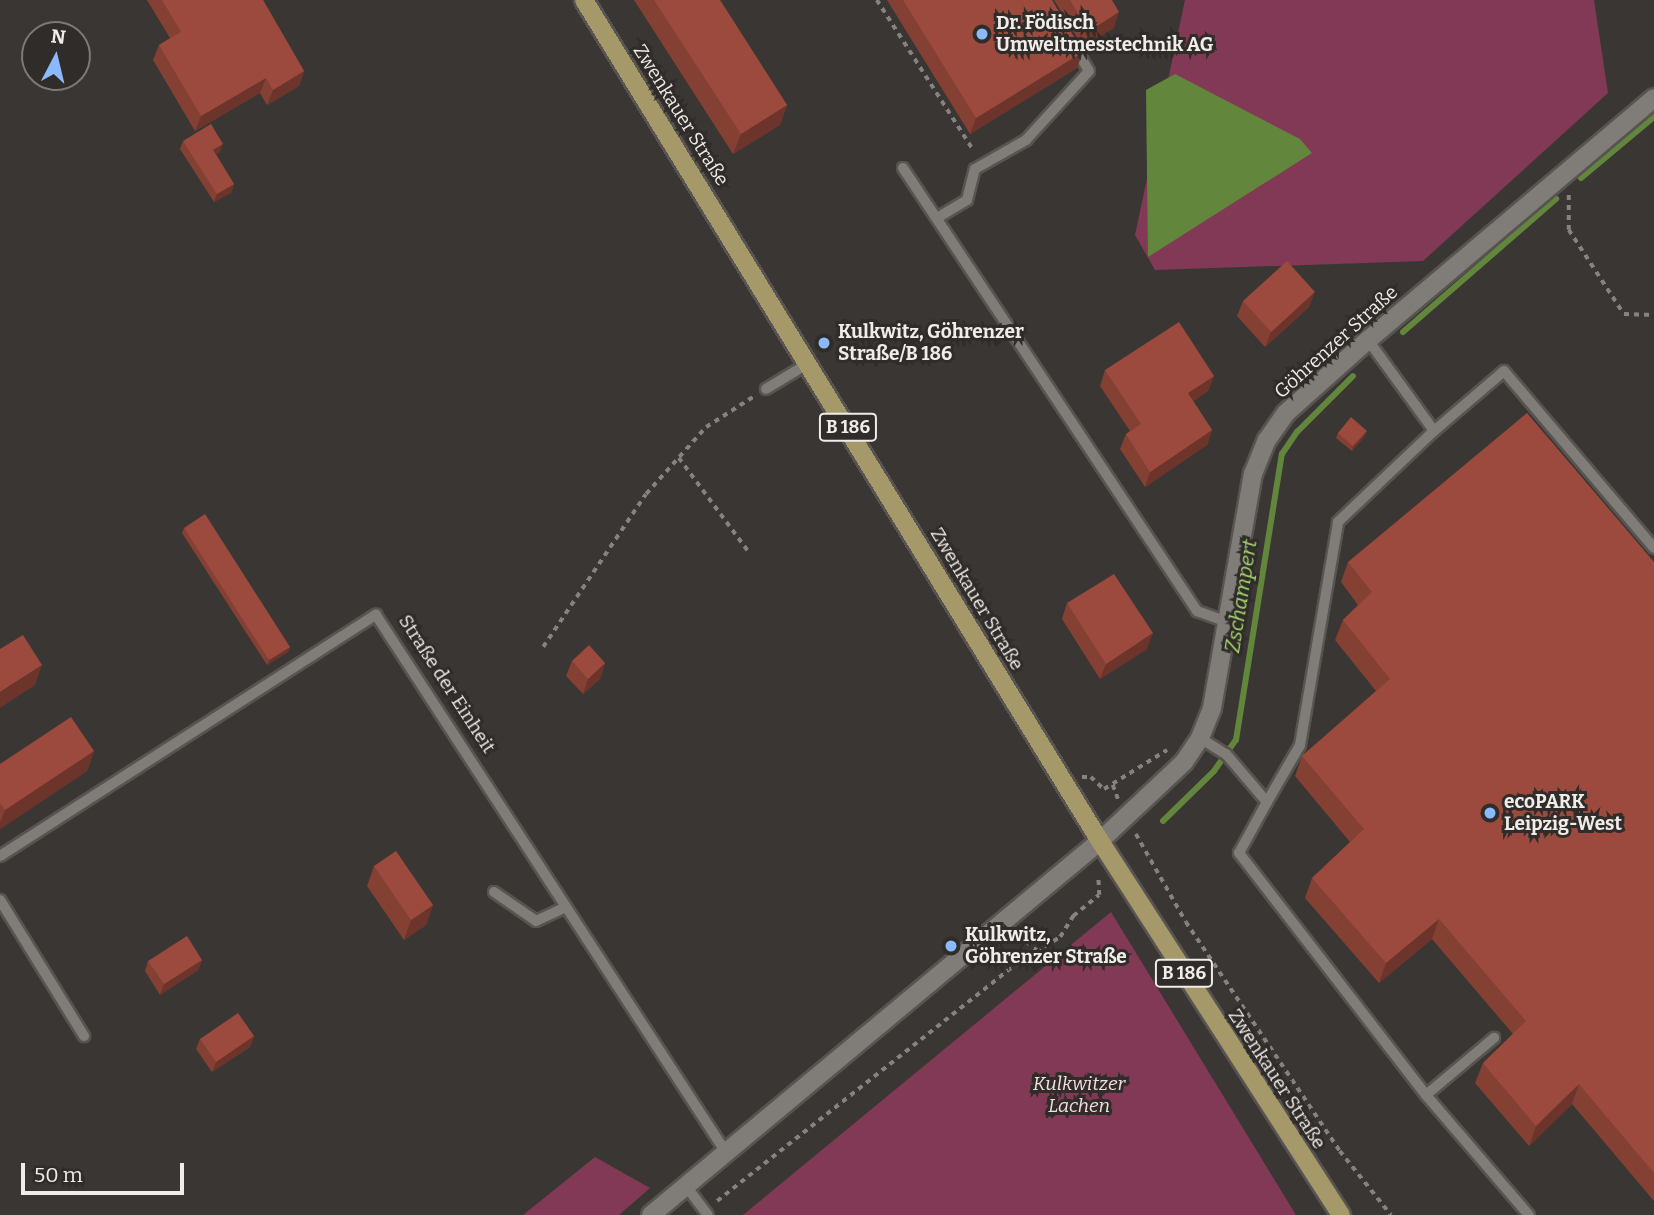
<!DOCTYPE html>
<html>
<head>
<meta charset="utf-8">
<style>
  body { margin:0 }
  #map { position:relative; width:1654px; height:1215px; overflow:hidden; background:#3a3633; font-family:Bitter,serif }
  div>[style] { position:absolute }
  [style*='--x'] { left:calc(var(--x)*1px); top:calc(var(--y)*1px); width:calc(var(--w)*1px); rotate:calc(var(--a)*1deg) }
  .green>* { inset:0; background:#823956 }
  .water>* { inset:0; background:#62863c }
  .stream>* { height:6px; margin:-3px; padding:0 3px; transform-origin:3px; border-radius:3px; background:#62863c }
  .path>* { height:3.5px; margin-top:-1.75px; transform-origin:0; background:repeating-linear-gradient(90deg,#85827f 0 5px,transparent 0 10px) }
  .roads { filter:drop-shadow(2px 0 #575451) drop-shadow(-2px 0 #575451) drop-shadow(0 2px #575451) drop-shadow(0 -2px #575451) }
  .lane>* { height:10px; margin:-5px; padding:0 5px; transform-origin:5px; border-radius:5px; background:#807c78 }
  .secondary>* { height:18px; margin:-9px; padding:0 9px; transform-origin:9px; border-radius:9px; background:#807c78 }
  .primary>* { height:18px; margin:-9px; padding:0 9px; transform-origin:9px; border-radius:9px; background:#a59969 }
  .wall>* { inset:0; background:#854034 }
  .shaded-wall>* { inset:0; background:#6c342b }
  .building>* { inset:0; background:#9b4a3d }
  .dots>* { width:19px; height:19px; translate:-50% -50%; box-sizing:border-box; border:4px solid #302c29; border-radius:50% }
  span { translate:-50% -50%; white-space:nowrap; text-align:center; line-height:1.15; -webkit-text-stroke:6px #302c29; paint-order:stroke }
  .shield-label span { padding:2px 5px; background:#302c29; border:2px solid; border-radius:5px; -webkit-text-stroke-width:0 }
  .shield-label { font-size:18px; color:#efecea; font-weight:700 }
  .poi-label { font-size:19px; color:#efecea; font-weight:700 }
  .left { translate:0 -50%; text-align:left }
  .street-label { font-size:19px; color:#efecea }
  .park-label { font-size:19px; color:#f5dde4; font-style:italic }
  .water-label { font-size:21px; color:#a5d773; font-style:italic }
  .north { position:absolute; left:21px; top:21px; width:70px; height:70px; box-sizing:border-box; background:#302c29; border:2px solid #7c7976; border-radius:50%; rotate:7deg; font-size:19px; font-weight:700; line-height:28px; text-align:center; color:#efecea }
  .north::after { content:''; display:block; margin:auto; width:24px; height:32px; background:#8bbafc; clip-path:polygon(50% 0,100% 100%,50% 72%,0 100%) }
  .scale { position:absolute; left:21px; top:1163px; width:163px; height:32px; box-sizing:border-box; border:4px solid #efecea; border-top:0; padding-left:9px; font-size:21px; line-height:24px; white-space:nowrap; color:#efecea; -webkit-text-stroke:5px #302c29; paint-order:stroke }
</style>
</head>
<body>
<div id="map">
  <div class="green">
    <div style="clip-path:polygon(1185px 0,1594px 0,1608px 93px,1423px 261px,1155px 270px,1135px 235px)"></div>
    <div style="clip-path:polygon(1111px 912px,1296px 1215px,743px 1215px)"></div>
    <div style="clip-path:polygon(595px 1157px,650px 1188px,619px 1215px,523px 1215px)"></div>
  </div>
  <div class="water">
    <div style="clip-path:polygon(1175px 74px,1300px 139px,1312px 153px,1148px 257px,1146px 90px)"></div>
  </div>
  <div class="stream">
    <div style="--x:1581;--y:178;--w:95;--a:-39.9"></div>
    <div style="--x:1403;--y:332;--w:203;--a:-41"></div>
    <div style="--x:1163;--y:821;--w:71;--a:-44.4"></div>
    <div style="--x:1214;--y:771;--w:38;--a:-55"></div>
    <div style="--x:1236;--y:740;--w:290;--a:-80.9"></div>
    <div style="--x:1282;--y:454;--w:27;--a:-56"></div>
    <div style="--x:1297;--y:432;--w:79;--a:-45"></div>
  </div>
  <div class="path">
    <div style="--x:877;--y:0;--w:179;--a:57.3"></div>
    <div style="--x:1569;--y:195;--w:35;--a:90"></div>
    <div style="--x:1569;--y:230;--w:100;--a:56.8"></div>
    <div style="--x:1624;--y:314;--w:30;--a:2"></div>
    <div style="--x:679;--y:458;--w:116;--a:53.4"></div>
    <div style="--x:543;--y:647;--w:184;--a:-56.1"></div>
    <div style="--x:646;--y:494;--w:90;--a:-48.2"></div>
    <div style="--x:706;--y:427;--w:56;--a:-32.6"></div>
    <div style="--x:1082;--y:777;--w:9;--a:0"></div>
    <div style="--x:1091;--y:777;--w:18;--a:43"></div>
    <div style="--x:1104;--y:789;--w:74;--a:-31.8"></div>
    <div style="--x:1113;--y:785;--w:15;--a:70"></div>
    <div style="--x:1136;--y:834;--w:101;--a:60.4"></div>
    <div style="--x:1186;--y:922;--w:276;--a:56.1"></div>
    <div style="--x:1340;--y:1151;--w:82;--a:51.4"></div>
    <div style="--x:1019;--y:935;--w:28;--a:41"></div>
    <div style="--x:717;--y:1201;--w:385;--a:-38.4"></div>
    <div style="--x:1019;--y:962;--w:48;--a:-31.4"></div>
    <div style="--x:1060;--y:937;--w:25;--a:-58"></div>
    <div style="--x:1073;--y:916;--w:33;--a:-39"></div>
    <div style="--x:1099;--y:895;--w:19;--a:-93"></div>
  </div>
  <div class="roads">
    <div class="lane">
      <div style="--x:903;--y:168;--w:532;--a:56.43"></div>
      <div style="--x:1197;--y:611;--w:33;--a:20"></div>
      <div style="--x:937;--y:218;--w:35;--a:-31"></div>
      <div style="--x:967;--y:200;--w:32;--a:-76"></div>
      <div style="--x:975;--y:169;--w:59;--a:-29.6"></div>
      <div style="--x:1026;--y:140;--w:93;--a:-47.6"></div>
      <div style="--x:1089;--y:71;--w:27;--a:-121"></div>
      <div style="--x:1368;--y:340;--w:112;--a:54"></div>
      <div style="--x:1434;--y:431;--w:92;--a:-40.6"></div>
      <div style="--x:1504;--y:371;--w:232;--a:49.7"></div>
      <div style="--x:766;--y:389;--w:50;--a:-31.2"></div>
      <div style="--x:1200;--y:738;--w:31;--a:32"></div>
      <div style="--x:1226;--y:754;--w:63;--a:49.5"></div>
      <div style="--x:1267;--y:802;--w:58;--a:118.8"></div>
      <div style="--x:1239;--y:853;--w:306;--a:52.3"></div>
      <div style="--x:1426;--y:1095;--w:89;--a:-40"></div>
      <div style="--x:1267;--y:802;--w:66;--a:-59.9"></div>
      <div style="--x:1300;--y:745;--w:226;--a:-80.3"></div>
      <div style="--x:1338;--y:522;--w:132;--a:-43.5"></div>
      <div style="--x:0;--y:856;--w:447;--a:-32.7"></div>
      <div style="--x:376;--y:615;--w:640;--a:56.93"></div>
      <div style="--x:494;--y:892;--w:51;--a:34.6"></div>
      <div style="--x:536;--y:921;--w:33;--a:-25"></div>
      <div style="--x:0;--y:900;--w:160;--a:58.3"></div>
      <div style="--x:1426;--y:1095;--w:158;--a:49.4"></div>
      <div style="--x:686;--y:1186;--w:36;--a:53"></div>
    </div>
    <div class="secondary">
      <div style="--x:651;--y:1215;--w:584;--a:-39.79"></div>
      <div style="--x:1100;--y:841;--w:115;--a:-43.2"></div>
      <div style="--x:1184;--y:762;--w:29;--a:-56"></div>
      <div style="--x:1200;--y:738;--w:32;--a:-68"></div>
      <div style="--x:1212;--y:708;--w:238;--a:-80.1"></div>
      <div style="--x:1253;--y:474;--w:37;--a:-68"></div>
      <div style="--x:1267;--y:440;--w:33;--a:-55"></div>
      <div style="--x:1286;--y:413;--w:110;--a:-41.7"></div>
      <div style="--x:1368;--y:340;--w:375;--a:-40.2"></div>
    </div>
    <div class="primary">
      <div style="--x:584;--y:0;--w:987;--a:58.47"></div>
      <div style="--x:1100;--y:841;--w:445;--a:57.2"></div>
    </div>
  </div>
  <div class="wall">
    <div style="clip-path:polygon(147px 0,263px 0,304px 71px,299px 86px,267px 105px,260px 93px,195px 131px,153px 60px,159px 45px,170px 38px)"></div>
    <div style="clip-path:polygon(634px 0,720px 0,787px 105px,780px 125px,733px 154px)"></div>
    <div style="clip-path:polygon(887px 0,1052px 0,1077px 68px,970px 134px)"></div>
    <div style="clip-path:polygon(1054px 0,1112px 0,1114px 28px,1083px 47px)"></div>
    <div style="clip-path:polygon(183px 141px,220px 152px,216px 154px,234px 184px,231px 193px,214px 202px,180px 149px)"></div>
    <div style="clip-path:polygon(1243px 301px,1309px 307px,1265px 347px,1237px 316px)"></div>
    <div style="clip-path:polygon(1105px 370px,1214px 376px,1208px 391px,1193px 401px,1212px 430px,1207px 445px,1145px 487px,1120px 449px,1126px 434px,1130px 431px,1100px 386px)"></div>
    <div style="clip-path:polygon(1338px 433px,1365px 436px,1352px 451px,1336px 438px)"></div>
    <div style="clip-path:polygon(184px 528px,290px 647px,288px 652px,267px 665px,182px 533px)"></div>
    <div style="clip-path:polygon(1348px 562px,1654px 562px,1654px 1201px,1572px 1104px,1529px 1146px,1475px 1083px,1483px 1063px,1513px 1034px,1432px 939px,1379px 983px,1305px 898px,1312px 878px,1350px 842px,1295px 776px,1302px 756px,1376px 691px,1335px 640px,1343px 620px,1358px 605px,1341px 582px)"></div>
    <div style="clip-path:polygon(1067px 603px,1147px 649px,1100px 679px,1062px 619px)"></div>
    <div style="clip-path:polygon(572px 661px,605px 663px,600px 679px,583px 694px,566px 676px)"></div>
    <div style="clip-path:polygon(94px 751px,87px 771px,0 829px,0 764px)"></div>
    <div style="clip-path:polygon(374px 866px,433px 905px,426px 925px,404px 940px,367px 886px)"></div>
    <div style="clip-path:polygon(202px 960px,198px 970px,160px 995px,145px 971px,148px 961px)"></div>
    <div style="clip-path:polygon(254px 1036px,250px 1047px,212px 1072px,196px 1049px,200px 1039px)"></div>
  </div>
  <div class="shaded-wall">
    <div style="clip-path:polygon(1119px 12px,1114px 28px,1083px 47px,1089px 31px)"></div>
    <div style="clip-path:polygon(1083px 52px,1077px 68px,970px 134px,976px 118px)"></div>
    <div style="clip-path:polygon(304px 71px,299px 86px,267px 105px,273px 90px)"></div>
    <div style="clip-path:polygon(266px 78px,260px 93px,195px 131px,201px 116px)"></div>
    <div style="clip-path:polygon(787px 105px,780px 125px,733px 154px,741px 134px)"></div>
    <div style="clip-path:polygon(223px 144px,220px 152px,210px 158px,213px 150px)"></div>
    <div style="clip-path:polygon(234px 184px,231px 193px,214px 202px,217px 194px)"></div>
    <div style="clip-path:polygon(1315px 292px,1309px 307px,1265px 347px,1271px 332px)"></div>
    <div style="clip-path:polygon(1214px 376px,1208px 391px,1183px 409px,1188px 393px)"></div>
    <div style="clip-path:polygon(1212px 430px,1207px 445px,1145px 487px,1150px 472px)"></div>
    <div style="clip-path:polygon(1367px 431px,1365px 436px,1352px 451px,1353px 446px)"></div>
    <div style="clip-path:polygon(1153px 633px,1147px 649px,1100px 679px,1106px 664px)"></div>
    <div style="clip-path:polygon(290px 647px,288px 652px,267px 665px,269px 660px)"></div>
    <div style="clip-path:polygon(605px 663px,600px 679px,583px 694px,588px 679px)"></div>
    <div style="clip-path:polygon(42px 665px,35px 685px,0 708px,0 692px)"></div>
    <div style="clip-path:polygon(94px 751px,87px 771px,0 829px,0 823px,5px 810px)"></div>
    <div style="clip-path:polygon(433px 905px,426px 925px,404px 940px,411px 920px)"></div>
    <div style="clip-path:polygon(1439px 919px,1432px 939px,1379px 983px,1386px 963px)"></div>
    <div style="clip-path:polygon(202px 960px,198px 970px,160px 995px,164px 984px)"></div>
    <div style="clip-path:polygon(254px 1036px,250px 1047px,212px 1072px,216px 1062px)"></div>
    <div style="clip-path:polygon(1579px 1084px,1572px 1104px,1529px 1146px,1536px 1126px)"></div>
  </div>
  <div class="building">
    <div style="clip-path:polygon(162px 0,263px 0,304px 71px,273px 90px,266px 78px,201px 116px,159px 45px,181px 32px)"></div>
    <div style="clip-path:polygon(654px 0,720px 0,787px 105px,741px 134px)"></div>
    <div style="clip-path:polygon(903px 0,1052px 0,1083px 52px,976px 118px)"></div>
    <div style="clip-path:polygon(1070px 0,1112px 0,1119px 12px,1089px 31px)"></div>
    <div style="clip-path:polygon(211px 124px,223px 144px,213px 150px,234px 184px,217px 194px,183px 141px)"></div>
    <div style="clip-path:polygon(1287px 261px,1315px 292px,1271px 332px,1243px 301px)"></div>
    <div style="clip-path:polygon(1179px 322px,1214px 376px,1188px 393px,1212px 430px,1150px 472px,1126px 434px,1141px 424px,1105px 370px)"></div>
    <div style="clip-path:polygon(1527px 413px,1654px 562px,1654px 1173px,1579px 1084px,1536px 1126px,1483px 1063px,1526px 1021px,1439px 919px,1386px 963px,1312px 878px,1364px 829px,1302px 756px,1390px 679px,1343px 620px,1372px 592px,1348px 562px)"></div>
    <div style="clip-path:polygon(1351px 417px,1367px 431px,1353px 446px,1338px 433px)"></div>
    <div style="clip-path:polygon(205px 514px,290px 647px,269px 660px,184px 528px)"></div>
    <div style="clip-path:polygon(1114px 574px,1153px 633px,1106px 664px,1067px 603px)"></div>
    <div style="clip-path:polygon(23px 635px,42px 665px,0 692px,0 649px)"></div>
    <div style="clip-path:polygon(589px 645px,605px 663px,588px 679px,572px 661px)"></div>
    <div style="clip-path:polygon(71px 717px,94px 751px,5px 810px,0 803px,0 764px)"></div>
    <div style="clip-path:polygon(396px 851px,433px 905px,411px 920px,374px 866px)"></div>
    <div style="clip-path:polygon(187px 936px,202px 960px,164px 984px,148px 961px)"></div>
    <div style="clip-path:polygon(238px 1013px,254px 1036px,216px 1062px,200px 1039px)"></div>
  </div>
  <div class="dots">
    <div style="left:982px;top:34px;background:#8bbafc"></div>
    <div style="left:824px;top:343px;background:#8bbafc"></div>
    <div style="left:1490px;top:813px;background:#8bbafc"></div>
    <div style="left:951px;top:946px;background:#8bbafc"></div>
  </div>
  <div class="shield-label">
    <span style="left:848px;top:427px">B 186</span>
    <span style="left:1184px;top:973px">B 186</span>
  </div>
  <div class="poi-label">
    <span class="left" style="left:996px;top:34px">Dr. Födisch<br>Umweltmesstechnik AG</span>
    <span class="left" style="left:838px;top:343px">Kulkwitz, Göhrenzer<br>Straße/B 186</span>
    <span class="left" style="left:1504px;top:813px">ecoPARK<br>Leipzig-West</span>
    <span class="left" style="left:965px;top:946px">Kulkwitz,<br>Göhrenzer Straße</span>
  </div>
  <div class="street-label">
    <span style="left:681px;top:115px;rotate:58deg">Zwenkauer Straße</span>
    <span style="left:1336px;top:342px;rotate:-42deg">Göhrenzer Straße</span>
    <span style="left:977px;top:599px;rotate:59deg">Zwenkauer Straße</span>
    <span style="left:447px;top:684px;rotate:57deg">Straße der Einheit</span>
    <span style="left:1277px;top:1079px;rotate:57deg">Zwenkauer Straße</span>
  </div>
  <div class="park-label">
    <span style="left:1079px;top:1095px">Kulkwitzer<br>Lachen</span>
  </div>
  <div class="water-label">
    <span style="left:1241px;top:596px;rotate:-81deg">Zschampert</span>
  </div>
  <div class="north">N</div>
  <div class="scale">50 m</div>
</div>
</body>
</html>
